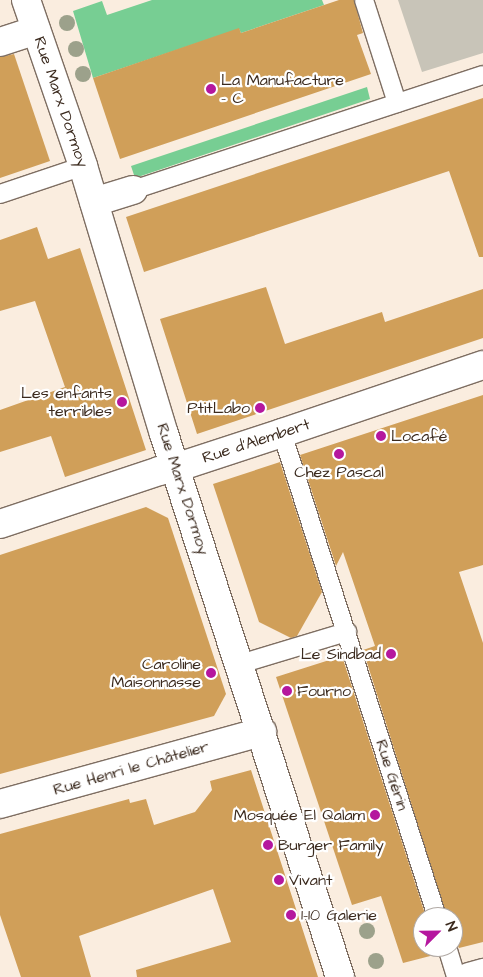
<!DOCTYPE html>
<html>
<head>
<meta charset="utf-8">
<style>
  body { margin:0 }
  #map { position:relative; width:483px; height:977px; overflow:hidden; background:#faeddf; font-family:"Architects Daughter",sans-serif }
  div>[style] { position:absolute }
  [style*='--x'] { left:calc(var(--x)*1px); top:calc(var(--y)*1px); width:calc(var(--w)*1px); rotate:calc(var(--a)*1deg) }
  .industrial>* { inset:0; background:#c8c4b8 }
  .green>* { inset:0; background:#77ce93 }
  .building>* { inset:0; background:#d09f59 }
  .roads { filter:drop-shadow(1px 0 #7e6e62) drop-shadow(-1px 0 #7e6e62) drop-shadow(0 1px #7e6e62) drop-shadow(0 -1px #7e6e62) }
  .lane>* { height:18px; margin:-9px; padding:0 9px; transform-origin:9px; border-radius:9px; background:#fff }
  .street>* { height:28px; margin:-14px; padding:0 14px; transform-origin:14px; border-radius:14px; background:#fff }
  .trees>* { width:16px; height:16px; margin:-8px; border-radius:50%; background:#9ca18b }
  .dots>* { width:14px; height:14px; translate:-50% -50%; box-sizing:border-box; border:2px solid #fff; border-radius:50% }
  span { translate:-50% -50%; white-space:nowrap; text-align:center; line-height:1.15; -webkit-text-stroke:4.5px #fff; paint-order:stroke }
  .poi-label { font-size:16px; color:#3b2a1e }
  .left { translate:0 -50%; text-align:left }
  .right { translate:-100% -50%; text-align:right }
  .street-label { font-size:16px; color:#3b2a1e }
  .north { position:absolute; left:413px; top:907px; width:50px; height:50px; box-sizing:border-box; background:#fff; border:1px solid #b1aaa5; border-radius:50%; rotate:67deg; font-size:14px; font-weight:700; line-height:20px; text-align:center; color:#3b2a1e }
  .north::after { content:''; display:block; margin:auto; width:18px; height:22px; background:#b5179e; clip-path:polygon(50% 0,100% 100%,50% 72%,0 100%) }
</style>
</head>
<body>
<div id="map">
  <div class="industrial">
    <div style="clip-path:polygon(398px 0,483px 0,483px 53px,422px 72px)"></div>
  </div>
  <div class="green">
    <div style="clip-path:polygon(152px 0,322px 0,324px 5px,241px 33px,239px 29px,93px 78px,73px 11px,102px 1px,107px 15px)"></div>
    <div style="clip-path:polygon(367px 87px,370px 99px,135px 178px,131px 166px)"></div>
  </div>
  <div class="building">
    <div style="clip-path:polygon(339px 0,354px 0,363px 33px,357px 35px,371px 74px,120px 159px,93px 78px,239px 28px,241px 33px)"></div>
    <div style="clip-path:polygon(14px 54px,50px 161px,0 178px,0 57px)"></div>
    <div style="clip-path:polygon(483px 98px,483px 257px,479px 257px,449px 171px,144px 272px,126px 217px)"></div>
    <div style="clip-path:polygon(37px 227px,48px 259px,80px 248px,146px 450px,65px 477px,51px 436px,0 452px,0 410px,65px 387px,35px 301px,0 311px,0 240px)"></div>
    <div style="clip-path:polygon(266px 287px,285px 344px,382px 312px,385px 322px,483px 289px,483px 338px,197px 434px,160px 319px)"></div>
    <div style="clip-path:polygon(483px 395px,483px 565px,459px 572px,483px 643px,483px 942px,459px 948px,453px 938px,453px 917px,447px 917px,363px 650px,375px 646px,343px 552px,336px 566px,300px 455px)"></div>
    <div style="clip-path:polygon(280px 462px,322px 592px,297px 636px,291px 638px,259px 622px,213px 484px)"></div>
    <div style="clip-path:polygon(146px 507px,168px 518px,226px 694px,214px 716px,0 774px,0 555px)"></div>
    <div style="clip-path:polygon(342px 656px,426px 917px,423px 917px,423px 947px,437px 947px,438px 954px,403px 963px,381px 896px,352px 905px,276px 677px)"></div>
    <div style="clip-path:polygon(251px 770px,318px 977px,137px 977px,136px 970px,231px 942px,213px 889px,79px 936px,91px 977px,21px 977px,0 915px,0 834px,129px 799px,130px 803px,146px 799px,154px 825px,195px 812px,212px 790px,210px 781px)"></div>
  </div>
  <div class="roads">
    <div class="lane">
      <div style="--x:364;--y:0;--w:108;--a:72.2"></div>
      <div style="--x:133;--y:190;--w:368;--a:-18.2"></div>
      <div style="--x:0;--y:194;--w:88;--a:-18.6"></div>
      <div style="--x:282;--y:433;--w:508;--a:72.24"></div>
      <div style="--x:240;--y:664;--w:112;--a:-16.7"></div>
      <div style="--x:447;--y:947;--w:31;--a:73"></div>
    </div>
    <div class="street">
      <div style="--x:26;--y:0;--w:176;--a:71"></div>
      <div style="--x:83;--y:166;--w:280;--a:73.2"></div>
      <div style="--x:164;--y:434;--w:571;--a:72.04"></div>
      <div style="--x:0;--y:42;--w:38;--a:-18"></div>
      <div style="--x:94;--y:202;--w:41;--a:-17.1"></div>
      <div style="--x:0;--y:524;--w:168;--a:-18.4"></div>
      <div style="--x:159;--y:471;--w:16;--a:-11"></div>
      <div style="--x:175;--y:468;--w:113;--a:-18.1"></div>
      <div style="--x:282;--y:433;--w:212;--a:-18.7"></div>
      <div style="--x:0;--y:804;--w:272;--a:-15.4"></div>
      <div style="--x:469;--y:977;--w:15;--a:-16"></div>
    </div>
  </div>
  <div class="trees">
    <div style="left:67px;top:23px"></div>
    <div style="left:76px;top:49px"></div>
    <div style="left:83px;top:74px"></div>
    <div style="left:367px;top:931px"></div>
    <div style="left:376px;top:961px"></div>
  </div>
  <div class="dots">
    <div style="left:211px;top:89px;background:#b5179e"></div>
    <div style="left:122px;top:402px;background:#b5179e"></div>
    <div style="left:260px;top:408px;background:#b5179e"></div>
    <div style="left:381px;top:436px;background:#b5179e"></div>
    <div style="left:339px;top:454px;background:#b5179e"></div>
    <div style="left:391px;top:654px;background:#b5179e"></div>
    <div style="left:211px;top:673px;background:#b5179e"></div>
    <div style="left:287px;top:691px;background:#b5179e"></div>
    <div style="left:375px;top:815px;background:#b5179e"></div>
    <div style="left:268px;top:845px;background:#b5179e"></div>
    <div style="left:279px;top:880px;background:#b5179e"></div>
    <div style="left:291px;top:915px;background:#b5179e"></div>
  </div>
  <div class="poi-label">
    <span class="left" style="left:221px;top:89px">La Manufacture<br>- C</span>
    <span class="right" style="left:112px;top:402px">Les enfants<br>terribles</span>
    <span class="right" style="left:250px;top:408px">PtitLabo</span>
    <span class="left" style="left:391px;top:436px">Locafé</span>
    <span style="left:339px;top:472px">Chez Pascal</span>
    <span class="right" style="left:381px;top:654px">Le Sindbad</span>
    <span class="right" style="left:201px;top:673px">Caroline<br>Maisonnasse</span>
    <span class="left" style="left:297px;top:691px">Fourno</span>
    <span class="right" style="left:365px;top:815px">Mosquée El Qalam</span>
    <span class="left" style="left:278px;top:845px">Burger Family</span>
    <span class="left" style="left:289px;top:880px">Vivant</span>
    <span class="left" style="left:301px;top:915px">1-10 Galerie</span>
  </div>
  <div class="street-label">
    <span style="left:61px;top:102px;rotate:71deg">Rue Marx Dormoy</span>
    <span style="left:256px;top:441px;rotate:-18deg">Rue d'Alembert</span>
    <span style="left:183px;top:489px;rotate:72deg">Rue Marx Dormoy</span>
    <span style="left:131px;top:768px;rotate:-16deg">Rue Henri le Châtelier</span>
    <span style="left:392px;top:775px;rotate:72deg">Rue Gérin</span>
  </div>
  <div class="north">N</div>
</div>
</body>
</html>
